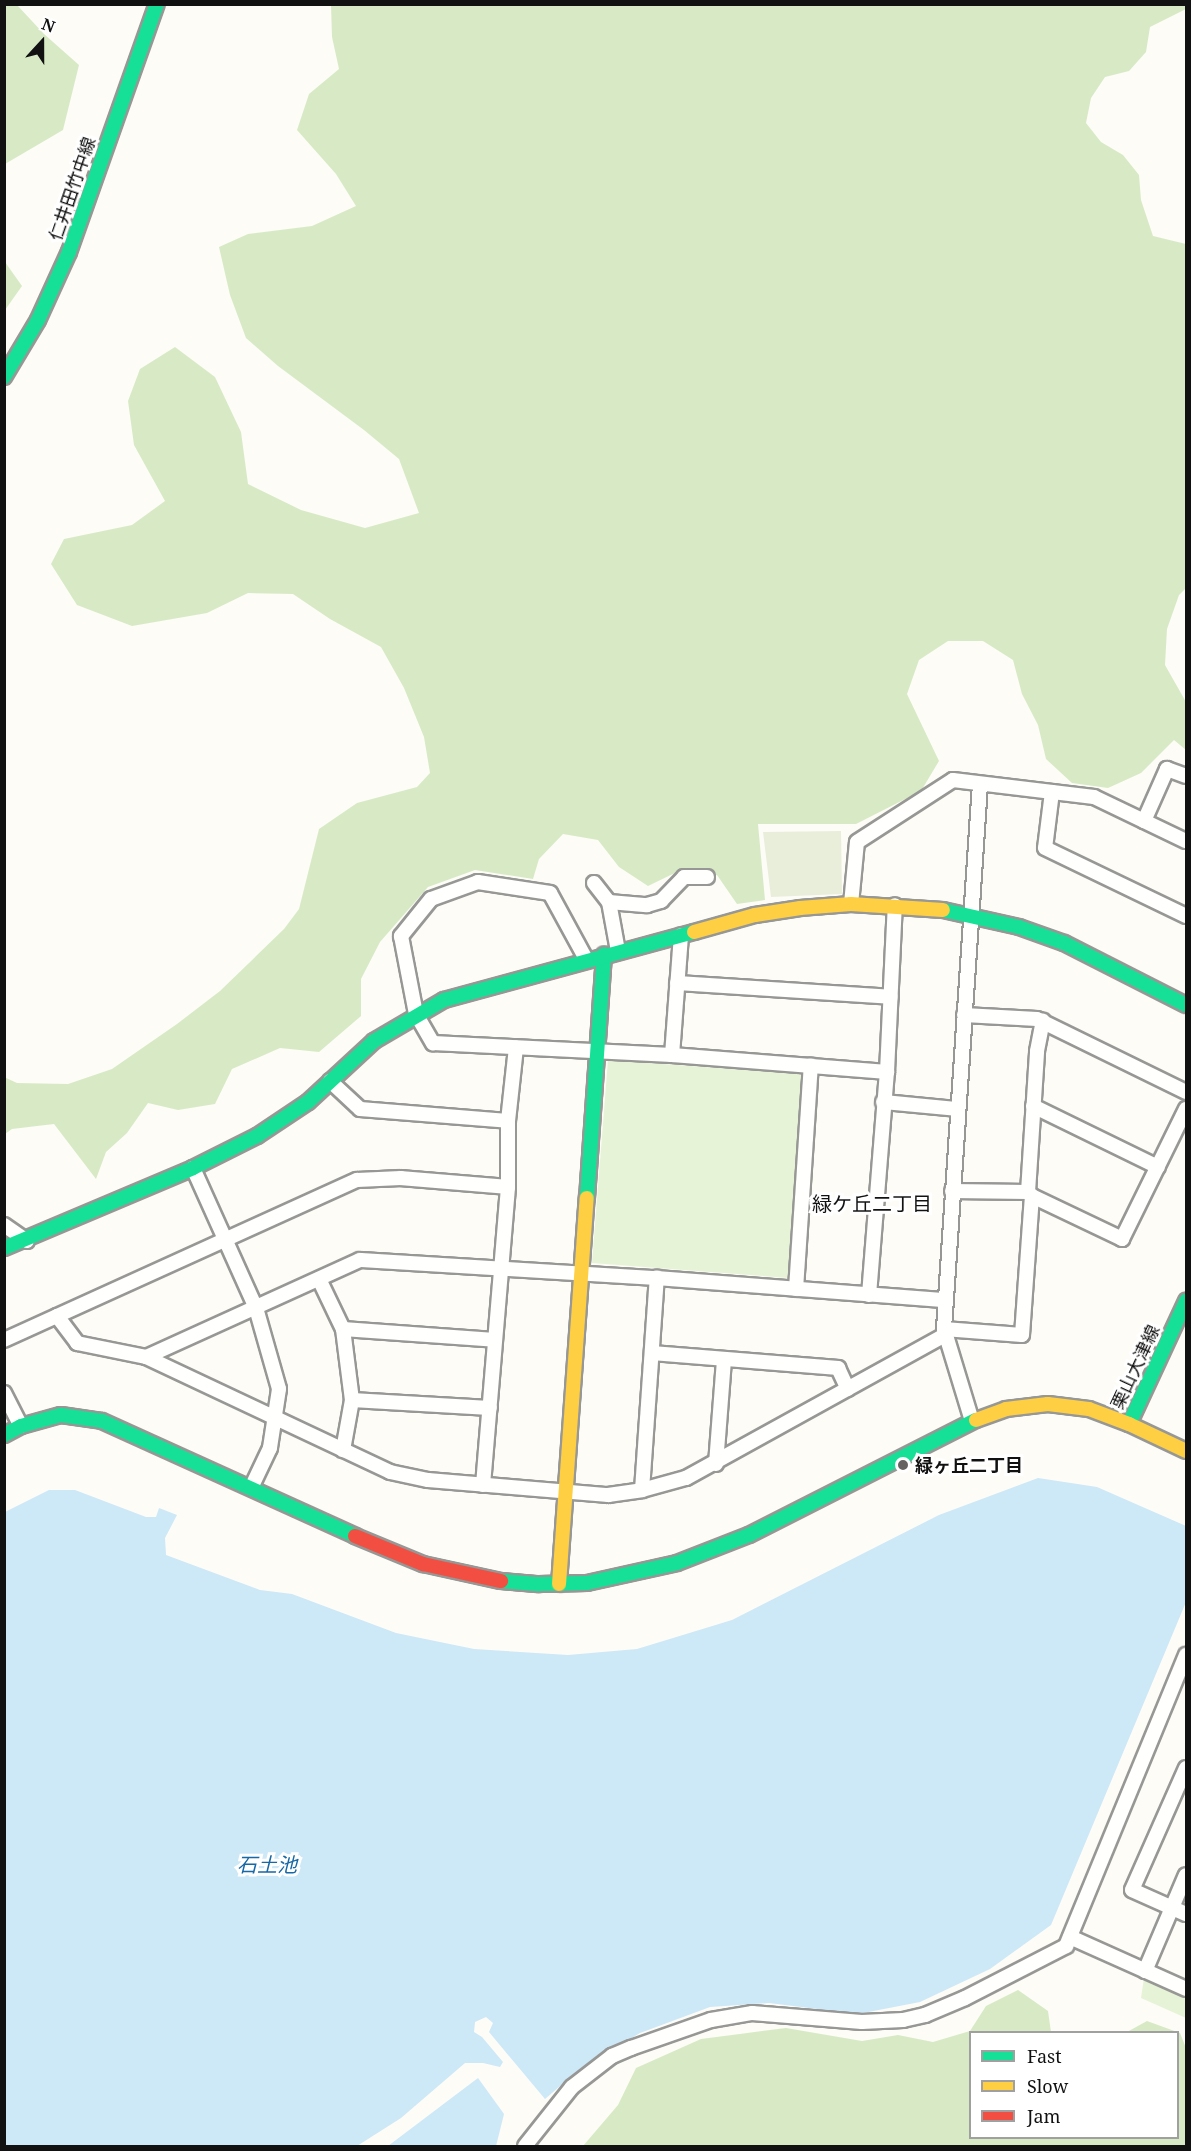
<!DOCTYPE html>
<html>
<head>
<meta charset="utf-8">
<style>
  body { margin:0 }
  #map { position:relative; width:1191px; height:2151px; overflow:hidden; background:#fdfcf7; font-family:"Noto Serif","Noto Sans JP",serif }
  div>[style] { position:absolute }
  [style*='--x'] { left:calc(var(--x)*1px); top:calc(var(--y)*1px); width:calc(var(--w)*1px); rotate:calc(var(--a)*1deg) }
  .green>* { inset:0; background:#e7f3d7 }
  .forest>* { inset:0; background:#d8eac5 }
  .cemetery>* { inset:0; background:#e9eedb }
  .water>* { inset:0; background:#cde8f7 }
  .roads { filter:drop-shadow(2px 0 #979795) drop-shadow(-2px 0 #979795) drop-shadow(0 2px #979795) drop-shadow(0 -2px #979795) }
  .street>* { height:14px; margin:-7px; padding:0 7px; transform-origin:7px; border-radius:7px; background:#fffffe }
  .fast>* { height:14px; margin:-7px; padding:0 7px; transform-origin:7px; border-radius:7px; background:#16e098 }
  .slow>* { height:14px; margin:-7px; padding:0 7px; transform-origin:7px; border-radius:7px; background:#ffcf43 }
  .jam>* { height:14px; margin:-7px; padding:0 7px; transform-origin:7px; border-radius:7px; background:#f24e42 }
  .dots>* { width:16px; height:16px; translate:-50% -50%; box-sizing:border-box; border:3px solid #fff; border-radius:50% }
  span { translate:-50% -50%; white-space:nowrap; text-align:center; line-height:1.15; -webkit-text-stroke:6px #fff; paint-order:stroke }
  .street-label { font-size:18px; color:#111 }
  .poi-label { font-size:18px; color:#111; font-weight:700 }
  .left { translate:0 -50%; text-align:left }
  .neighbourhood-label { font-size:20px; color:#111 }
  .water-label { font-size:20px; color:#1768a6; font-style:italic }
  .frame { position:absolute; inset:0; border:6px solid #111; pointer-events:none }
  .legend { position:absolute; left:969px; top:2031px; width:210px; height:108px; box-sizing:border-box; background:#fff; border:2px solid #a0a0a0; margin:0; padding:8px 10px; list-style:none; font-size:18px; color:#111 }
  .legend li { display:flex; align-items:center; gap:12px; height:30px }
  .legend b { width:30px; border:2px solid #a0a0a0 }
  .north { position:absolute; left:12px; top:12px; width:60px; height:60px; -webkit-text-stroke:4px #fff; paint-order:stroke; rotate:21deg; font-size:16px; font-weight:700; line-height:24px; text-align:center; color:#111 }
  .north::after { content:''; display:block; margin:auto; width:21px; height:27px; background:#111; clip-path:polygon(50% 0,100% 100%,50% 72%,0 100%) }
</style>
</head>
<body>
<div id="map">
  <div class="green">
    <div style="clip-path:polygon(608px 1060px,803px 1074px,789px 1278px,592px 1263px)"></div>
    <div style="clip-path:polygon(1144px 1978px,1186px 1996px,1186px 2018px,1141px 1998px)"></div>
  </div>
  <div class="forest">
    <div style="clip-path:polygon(5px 4px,17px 5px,44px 34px,79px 65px,63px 130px,5px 164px)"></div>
    <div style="clip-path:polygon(331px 5px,1186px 5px,1186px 9px,1150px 27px,1146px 52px,1129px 71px,1105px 77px,1091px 98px,1086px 123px,1101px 142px,1123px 155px,1139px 175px,1141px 200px,1153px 236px,1186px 244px,1186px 588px,1179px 595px,1167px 629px,1165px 665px,1186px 702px,1186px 750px,1174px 740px,1141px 773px,1108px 788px,1072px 783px,1046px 759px,1038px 725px,1022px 694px,1013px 660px,983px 641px,948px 641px,919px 660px,907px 694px,939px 761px,921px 791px,856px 824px,758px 824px,765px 900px,737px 904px,717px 875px,681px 870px,648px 886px,619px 867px,598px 840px,563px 834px,539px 859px,533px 879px,475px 870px,428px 887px,380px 942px,361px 979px,361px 1016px,319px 1052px,280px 1048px,232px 1069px,215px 1104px,178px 1110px,148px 1103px,127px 1133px,106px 1152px,96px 1179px,54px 1124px,12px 1129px,5px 1134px,4px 1077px,17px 1083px,68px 1084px,112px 1069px,177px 1024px,220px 991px,284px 929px,299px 909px,319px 829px,357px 803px,417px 787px,430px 773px,424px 737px,404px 688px,381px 647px,330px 619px,293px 594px,248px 593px,207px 613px,132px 626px,77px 605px,51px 564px,64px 539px,132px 525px,165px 501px,134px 445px,128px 401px,140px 369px,175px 347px,215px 377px,241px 432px,248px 484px,301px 510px,365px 528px,419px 513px,399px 459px,364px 430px,278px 366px,246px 338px,230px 295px,219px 247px,248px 234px,312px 226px,356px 206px,336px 174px,297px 130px,309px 94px,339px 69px,332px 37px)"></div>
    <div style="clip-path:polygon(5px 262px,22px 286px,5px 310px,4px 310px)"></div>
    <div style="clip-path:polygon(1018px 1990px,1048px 2011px,1051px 2032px,970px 2032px,970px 2138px,1178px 2138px,1178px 2032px,1127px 2032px,1147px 2021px,1180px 2033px,1186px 2048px,1186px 2146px,583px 2146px,618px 2105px,636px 2068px,701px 2039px,786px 2028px,862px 2041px,898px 2035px,933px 2042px,970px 2031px,986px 2006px)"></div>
  </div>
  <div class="cemetery">
    <div style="clip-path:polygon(841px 831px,842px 894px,771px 897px,763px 832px)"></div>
  </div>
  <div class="water">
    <div style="clip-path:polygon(1038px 1478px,1097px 1487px,1186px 1526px,1186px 1602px,1051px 1925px,990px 1969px,920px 2002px,858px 2014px,769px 2003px,710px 2007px,640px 2033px,581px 2068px,545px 2099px,489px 2032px,493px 2023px,486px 2017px,475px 2022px,474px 2032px,482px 2037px,503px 2062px,500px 2067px,483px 2063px,465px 2063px,401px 2118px,357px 2146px,5px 2146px,5px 1512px,49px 1490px,75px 1490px,146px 1517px,156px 1517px,159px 1508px,177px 1515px,165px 1538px,166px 1555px,260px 1590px,292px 1594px,396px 1633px,474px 1649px,568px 1655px,637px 1649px,732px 1620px,939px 1515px)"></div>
    <div style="clip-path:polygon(478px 2078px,504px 2114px,496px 2146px,388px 2146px)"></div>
  </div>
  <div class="roads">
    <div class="street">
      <div style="--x:1052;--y:792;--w:56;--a:97.1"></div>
      <div style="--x:1045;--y:848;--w:157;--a:25.7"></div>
      <div style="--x:1144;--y:821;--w:57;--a:-66.1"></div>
      <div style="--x:1167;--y:769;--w:20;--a:20"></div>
      <div style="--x:594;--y:883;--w:24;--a:52"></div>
      <div style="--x:609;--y:902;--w:50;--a:79.6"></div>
      <div style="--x:609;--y:902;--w:38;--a:5"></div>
      <div style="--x:647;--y:905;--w:15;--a:-16"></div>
      <div style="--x:661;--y:901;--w:33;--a:-46"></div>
      <div style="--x:684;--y:877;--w:23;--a:0"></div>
      <div style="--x:851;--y:904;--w:62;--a:-84.5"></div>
      <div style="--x:857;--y:842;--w:114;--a:-32.9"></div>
      <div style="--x:953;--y:780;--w:142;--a:6.9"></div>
      <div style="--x:1094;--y:797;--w:102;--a:25.6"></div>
      <div style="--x:586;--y:959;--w:75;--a:-118.6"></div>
      <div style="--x:550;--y:893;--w:73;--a:-171.3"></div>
      <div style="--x:478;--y:882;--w:50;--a:160.1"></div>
      <div style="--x:431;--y:899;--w:48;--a:129"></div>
      <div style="--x:401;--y:936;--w:79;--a:79.1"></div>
      <div style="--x:416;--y:1014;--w:34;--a:60"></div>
      <div style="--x:433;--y:1043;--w:239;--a:2.9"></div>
      <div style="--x:672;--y:1055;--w:216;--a:4.5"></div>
      <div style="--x:677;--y:983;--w:214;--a:3.7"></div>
      <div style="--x:964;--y:1015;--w:73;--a:3.1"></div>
      <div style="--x:1037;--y:1019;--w:166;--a:26.1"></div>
      <div style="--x:672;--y:1055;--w:120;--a:-85.7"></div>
      <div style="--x:330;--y:1081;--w:41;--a:43"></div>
      <div style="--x:360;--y:1109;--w:148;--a:4.6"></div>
      <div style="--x:883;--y:1102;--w:74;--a:5.4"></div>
      <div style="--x:1033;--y:1106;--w:139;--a:26"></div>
      <div style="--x:193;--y:1168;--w:154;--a:65.8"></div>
      <div style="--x:256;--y:1308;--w:84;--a:74.1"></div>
      <div style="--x:279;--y:1389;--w:60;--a:98.7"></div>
      <div style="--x:270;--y:1448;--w:44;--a:115.4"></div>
      <div style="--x:952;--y:1191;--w:76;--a:0.8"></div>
      <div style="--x:1032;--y:1196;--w:6;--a:-135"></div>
      <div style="--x:1028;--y:1192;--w:141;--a:-86.3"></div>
      <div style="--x:1037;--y:1051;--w:31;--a:-79"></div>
      <div style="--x:4;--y:1225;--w:28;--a:35"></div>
      <div style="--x:319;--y:1279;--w:55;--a:64.4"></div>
      <div style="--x:343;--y:1329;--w:72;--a:82.8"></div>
      <div style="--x:352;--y:1400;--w:51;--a:100.2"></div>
      <div style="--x:796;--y:1289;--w:224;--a:-86.2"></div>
      <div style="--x:869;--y:1295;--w:224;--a:-85.4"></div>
      <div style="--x:887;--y:1072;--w:167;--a:-87.3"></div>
      <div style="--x:57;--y:1316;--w:34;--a:53"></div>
      <div style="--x:77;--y:1343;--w:70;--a:11.5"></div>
      <div style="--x:146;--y:1357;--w:270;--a:25.2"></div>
      <div style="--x:390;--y:1472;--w:39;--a:12"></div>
      <div style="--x:428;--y:1480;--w:181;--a:4.8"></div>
      <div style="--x:608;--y:1495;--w:34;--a:-8"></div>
      <div style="--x:642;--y:1490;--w:46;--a:-15.3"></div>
      <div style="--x:686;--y:1478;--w:296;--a:-28.9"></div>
      <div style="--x:343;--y:1329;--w:152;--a:4.1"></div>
      <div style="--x:944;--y:1329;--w:78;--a:4.4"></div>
      <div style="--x:1022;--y:1335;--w:139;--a:-85.9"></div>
      <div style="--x:1032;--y:1196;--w:100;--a:25.5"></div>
      <div style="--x:1122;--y:1239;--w:145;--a:-63.8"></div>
      <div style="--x:4;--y:1340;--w:388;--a:-24.4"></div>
      <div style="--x:357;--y:1180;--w:44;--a:-2.6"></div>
      <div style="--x:401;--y:1178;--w:107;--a:4.8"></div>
      <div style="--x:652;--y:1353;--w:187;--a:4.6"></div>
      <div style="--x:838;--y:1368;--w:23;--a:65"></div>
      <div style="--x:146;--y:1357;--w:235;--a:-24.4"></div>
      <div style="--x:360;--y:1260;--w:298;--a:3.5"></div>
      <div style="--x:657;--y:1278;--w:289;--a:4.4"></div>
      <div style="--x:4;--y:1393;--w:37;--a:63"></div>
      <div style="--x:352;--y:1400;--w:138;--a:3.3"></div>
      <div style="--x:972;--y:1421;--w:96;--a:-106.9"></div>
      <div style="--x:944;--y:1329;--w:546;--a:-86.22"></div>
      <div style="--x:716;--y:1464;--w:105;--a:-85.6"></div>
      <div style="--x:483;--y:1485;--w:299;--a:-85.2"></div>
      <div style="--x:508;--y:1187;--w:66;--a:-90"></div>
      <div style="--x:508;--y:1121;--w:74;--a:-83.8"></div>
      <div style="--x:642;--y:1490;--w:213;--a:-86"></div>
      <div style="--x:1186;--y:1768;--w:133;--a:113.9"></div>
      <div style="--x:1132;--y:1890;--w:59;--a:24"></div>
      <div style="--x:1070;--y:1937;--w:127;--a:24.1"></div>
      <div style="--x:1145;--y:1971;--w:104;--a:-66.9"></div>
      <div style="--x:525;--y:2146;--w:75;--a:-51.5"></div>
      <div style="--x:572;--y:2087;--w:51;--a:-37.8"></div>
      <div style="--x:612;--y:2056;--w:21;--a:-23"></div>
      <div style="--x:631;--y:2048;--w:85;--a:-19.3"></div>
      <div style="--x:711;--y:2020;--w:42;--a:-9.7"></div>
      <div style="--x:752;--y:2013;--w:110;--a:4.7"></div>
      <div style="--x:862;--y:2022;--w:41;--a:-2.8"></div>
      <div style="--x:903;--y:2020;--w:23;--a:-13"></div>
      <div style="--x:925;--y:2015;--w:43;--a:-23"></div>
      <div style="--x:965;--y:1998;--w:114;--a:-27.2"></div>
      <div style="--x:1066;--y:1946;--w:315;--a:-67.6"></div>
    </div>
    <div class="fast">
      <div style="--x:4;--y:377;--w:66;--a:-59.2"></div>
      <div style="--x:38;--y:320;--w:75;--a:-65.5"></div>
      <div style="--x:69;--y:252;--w:263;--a:-70.5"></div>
      <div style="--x:943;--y:910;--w:78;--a:12.6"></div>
      <div style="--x:1019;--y:927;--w:48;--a:19.6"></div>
      <div style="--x:1064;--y:943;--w:137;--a:26.9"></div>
      <div style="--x:587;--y:1198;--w:244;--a:-86"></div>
      <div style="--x:4;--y:1248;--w:205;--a:-22.9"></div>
      <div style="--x:193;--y:1168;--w:72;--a:-26.6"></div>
      <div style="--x:257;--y:1136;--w:61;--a:-33.7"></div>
      <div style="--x:308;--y:1102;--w:90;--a:-42.7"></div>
      <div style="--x:374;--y:1041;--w:81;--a:-30.4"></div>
      <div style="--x:444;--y:1000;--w:259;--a:-15.2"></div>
      <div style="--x:1129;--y:1424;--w:136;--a:-65.1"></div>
      <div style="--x:4;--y:1435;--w:19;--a:-28"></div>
      <div style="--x:21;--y:1426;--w:41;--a:-15.4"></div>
      <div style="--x:61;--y:1415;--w:41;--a:8.3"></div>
      <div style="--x:102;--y:1421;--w:278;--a:24.4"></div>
      <div style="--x:501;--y:1581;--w:38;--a:5"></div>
      <div style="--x:539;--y:1584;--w:48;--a:-1.2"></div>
      <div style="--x:587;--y:1583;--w:92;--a:-12.5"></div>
      <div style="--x:677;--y:1563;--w:77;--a:-21.3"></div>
      <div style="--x:749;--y:1535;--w:254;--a:-26.9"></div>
    </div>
    <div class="slow">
      <div style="--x:694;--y:932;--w:63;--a:-15.6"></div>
      <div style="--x:755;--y:915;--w:46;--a:-8.8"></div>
      <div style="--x:800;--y:908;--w:51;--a:-4.5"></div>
      <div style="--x:851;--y:904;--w:92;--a:3.7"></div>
      <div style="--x:976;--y:1420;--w:32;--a:-20"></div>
      <div style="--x:1006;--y:1409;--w:42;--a:-6.8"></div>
      <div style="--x:1048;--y:1404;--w:41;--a:7"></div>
      <div style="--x:1089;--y:1409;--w:43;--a:20.6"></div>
      <div style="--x:1129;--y:1424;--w:63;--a:25.3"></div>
      <div style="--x:559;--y:1584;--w:387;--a:-85.9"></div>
    </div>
    <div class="jam">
      <div style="--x:355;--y:1536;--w:74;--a:22.4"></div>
      <div style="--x:423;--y:1564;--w:80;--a:12.3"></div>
    </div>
  </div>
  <div class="dots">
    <div style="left:903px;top:1465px;background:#646362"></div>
  </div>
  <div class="street-label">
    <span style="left:72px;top:189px;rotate:-71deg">仁井田竹中線</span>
    <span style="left:1135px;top:1367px;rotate:-65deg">栗山大津線</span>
  </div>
  <div class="poi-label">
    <span class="left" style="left:915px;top:1465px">緑ヶ丘二丁目</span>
  </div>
  <div class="neighbourhood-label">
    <span style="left:872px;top:1203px">緑ケ丘二丁目</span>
  </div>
  <div class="water-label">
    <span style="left:267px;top:1864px">石土池</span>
  </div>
  <div class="frame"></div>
  <ul class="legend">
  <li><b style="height:8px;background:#16e098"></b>Fast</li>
  <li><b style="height:8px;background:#ffcf43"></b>Slow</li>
  <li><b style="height:8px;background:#f24e42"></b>Jam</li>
  </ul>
  <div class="north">N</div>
</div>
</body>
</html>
